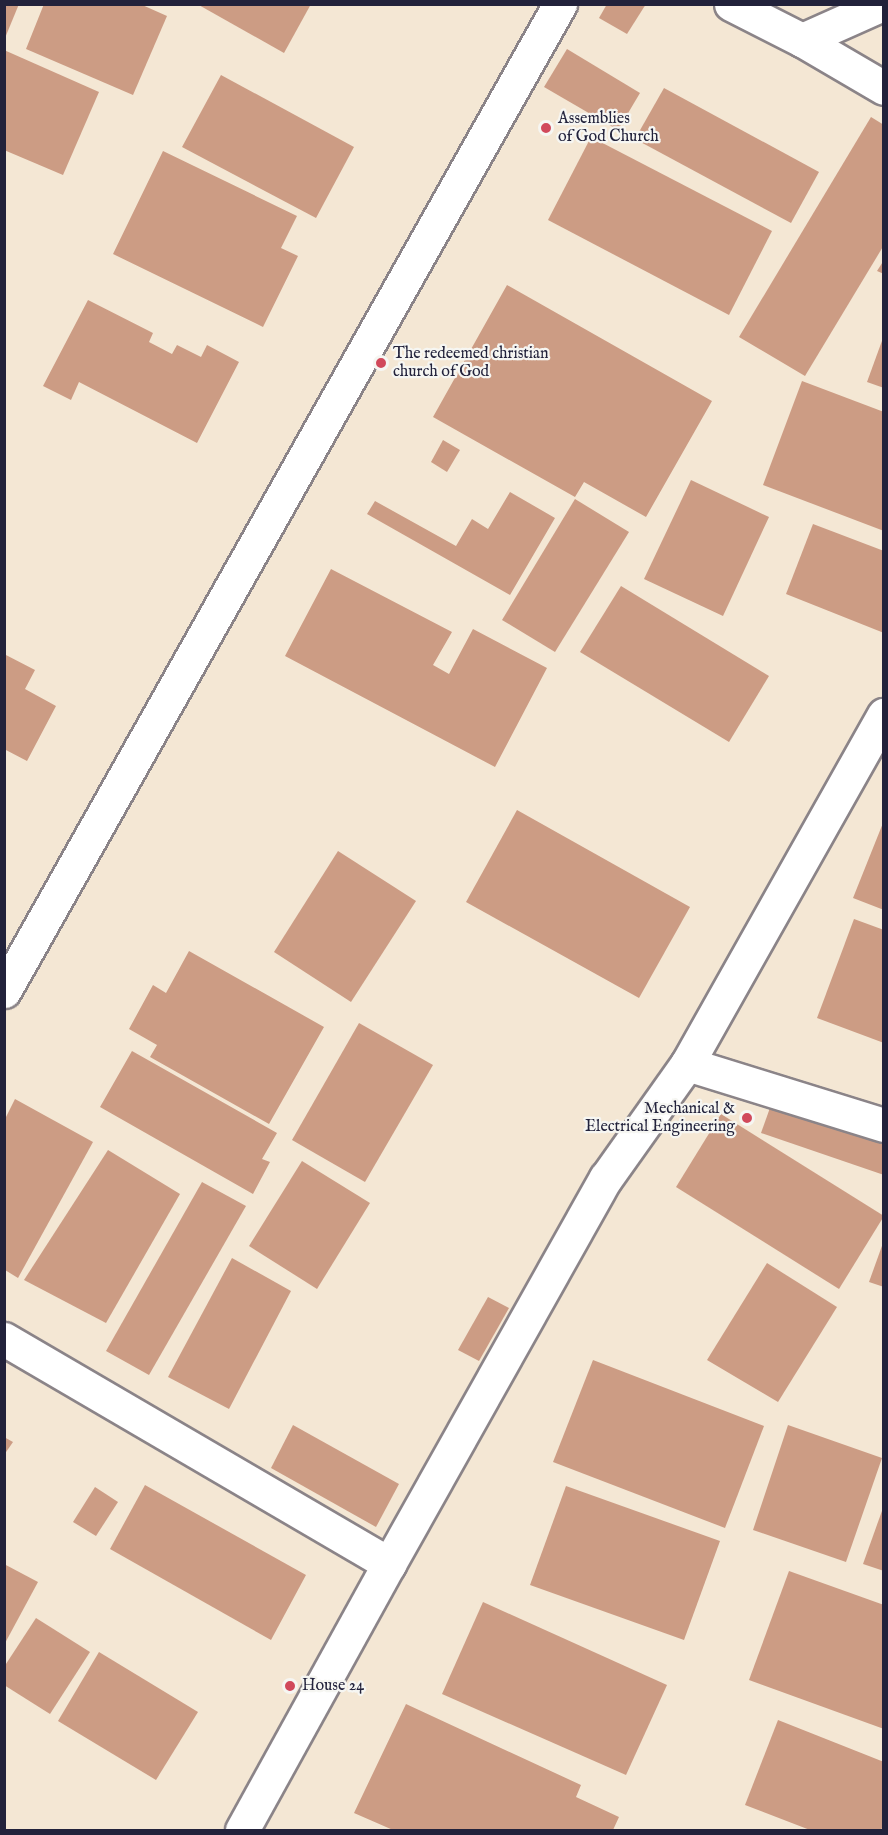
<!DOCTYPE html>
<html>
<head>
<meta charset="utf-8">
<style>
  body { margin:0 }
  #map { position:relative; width:888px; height:1835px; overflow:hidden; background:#f4e7d4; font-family:"IM FELL English",serif }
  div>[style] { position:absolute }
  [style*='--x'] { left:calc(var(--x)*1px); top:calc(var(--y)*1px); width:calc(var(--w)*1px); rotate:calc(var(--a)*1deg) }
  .building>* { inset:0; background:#cc9c84 }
  .roads { filter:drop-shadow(2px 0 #8b8488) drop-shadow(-2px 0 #8b8488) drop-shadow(0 2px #8b8488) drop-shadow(0 -2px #8b8488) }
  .minor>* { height:33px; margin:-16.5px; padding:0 16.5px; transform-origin:16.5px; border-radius:16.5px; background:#fff }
  .tertiary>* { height:33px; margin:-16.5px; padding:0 16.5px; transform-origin:16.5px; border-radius:16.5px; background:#fff }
  .dots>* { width:16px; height:16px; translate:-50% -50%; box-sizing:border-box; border:3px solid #f6f6f2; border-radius:50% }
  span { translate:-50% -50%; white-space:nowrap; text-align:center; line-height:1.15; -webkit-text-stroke:4.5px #f6f6f2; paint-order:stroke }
  .poi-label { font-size:16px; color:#22223b }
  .left { translate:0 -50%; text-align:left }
  .right { translate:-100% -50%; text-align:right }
  .frame { position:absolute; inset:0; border:6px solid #22223b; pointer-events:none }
</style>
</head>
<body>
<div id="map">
  <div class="building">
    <div style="clip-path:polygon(4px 4px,19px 4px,5px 38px,4px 38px)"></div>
    <div style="clip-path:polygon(44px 4px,140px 4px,167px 16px,133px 95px,26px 49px)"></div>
    <div style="clip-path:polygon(197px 4px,311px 4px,284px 53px)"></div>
    <div style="clip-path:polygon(607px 4px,646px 4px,627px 34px,599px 18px)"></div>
    <div style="clip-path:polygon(567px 49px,640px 93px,618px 130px,544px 87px)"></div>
    <div style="clip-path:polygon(4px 50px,99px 92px,63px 175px,4px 150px)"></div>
    <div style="clip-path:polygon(221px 75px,354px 147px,316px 218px,182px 147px)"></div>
    <div style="clip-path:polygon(664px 88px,819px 172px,791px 223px,635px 139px)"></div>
    <div style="clip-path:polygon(871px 117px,884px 125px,884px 245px,805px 376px,739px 337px)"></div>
    <div style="clip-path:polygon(591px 137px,772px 231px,729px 315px,548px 220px)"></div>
    <div style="clip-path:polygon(163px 151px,297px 216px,281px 248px,298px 256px,263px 327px,113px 254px)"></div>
    <div style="clip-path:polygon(884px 260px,884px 274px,877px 271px)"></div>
    <div style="clip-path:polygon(507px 285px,712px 401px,646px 517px,584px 482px,575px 497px,433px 417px)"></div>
    <div style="clip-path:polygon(88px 300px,153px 333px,149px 342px,172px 354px,177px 345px,201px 357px,207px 345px,239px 362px,197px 443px,79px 382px,71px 400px,43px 386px)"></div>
    <div style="clip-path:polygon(883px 338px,884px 338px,884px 388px,867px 382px)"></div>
    <div style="clip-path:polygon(802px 381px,884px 412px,884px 531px,763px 485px)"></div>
    <div style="clip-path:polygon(443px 440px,460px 450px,447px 472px,431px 462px)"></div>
    <div style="clip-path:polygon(691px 480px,769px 517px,723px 616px,644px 579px)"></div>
    <div style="clip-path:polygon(510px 492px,555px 518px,510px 595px,367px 514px,375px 501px,456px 546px,472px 519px,488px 529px)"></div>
    <div style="clip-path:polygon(575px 499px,629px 532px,555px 652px,502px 620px)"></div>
    <div style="clip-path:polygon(813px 524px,884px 551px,884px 633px,786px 594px)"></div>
    <div style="clip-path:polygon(331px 569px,452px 632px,433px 665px,449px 674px,473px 629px,547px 668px,495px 767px,285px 656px)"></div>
    <div style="clip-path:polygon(621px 586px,769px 676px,729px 742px,580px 652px)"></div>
    <div style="clip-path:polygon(4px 654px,35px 670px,25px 689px,56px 706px,27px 761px,4px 749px)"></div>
    <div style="clip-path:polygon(517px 810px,690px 907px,639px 998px,466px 902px)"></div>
    <div style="clip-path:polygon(883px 823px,884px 823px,884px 910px,853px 898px)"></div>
    <div style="clip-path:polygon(338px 851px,416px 901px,351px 1002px,274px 952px)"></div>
    <div style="clip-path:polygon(854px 919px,884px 930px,884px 1043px,817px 1018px)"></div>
    <div style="clip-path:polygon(189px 951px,324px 1027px,269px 1124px,150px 1057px,157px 1045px,129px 1029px,153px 985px,166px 993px)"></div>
    <div style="clip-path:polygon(359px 1023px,433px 1065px,365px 1182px,292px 1140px)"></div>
    <div style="clip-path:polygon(132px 1051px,277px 1133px,262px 1159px,270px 1162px,253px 1194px,100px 1107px)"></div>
    <div style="clip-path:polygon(15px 1099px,93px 1142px,18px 1278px,5px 1270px,5px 1119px)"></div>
    <div style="clip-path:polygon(771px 1105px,884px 1144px,884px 1175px,761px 1133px)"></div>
    <div style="clip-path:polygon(721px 1114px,884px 1216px,839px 1289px,676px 1187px)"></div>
    <div style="clip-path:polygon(108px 1150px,180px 1194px,106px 1323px,24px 1280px)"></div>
    <div style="clip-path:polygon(302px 1161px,370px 1203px,317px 1289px,249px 1246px)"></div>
    <div style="clip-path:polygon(202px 1182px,246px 1206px,149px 1375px,106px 1351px)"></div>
    <div style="clip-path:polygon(883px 1243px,884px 1243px,884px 1287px,869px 1282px)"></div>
    <div style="clip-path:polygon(232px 1258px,291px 1291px,229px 1409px,168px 1377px)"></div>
    <div style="clip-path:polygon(767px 1263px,837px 1307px,778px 1402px,707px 1360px)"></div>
    <div style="clip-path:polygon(488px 1297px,509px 1308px,479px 1361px,458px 1350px)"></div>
    <div style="clip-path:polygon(593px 1360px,764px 1426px,725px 1528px,553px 1462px)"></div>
    <div style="clip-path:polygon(293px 1425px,399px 1484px,376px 1527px,271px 1468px)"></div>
    <div style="clip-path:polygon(788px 1425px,882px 1458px,846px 1562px,753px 1530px)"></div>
    <div style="clip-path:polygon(4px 1437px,13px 1442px,4px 1455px)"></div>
    <div style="clip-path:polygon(145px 1485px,306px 1575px,271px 1640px,110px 1549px)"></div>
    <div style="clip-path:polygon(566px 1486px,720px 1541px,684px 1640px,530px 1585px)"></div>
    <div style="clip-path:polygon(95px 1487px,118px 1502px,96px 1536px,73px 1522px)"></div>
    <div style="clip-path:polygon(883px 1508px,884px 1508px,884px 1571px,863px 1564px)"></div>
    <div style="clip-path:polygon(4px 1564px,38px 1582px,4px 1645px)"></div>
    <div style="clip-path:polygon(789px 1571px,884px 1605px,884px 1729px,749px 1680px)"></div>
    <div style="clip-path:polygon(483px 1602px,667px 1685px,626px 1775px,442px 1694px)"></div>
    <div style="clip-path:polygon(36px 1618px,90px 1652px,50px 1714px,4px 1685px,4px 1667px)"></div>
    <div style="clip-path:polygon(99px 1652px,198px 1712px,156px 1780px,58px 1721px)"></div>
    <div style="clip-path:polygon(406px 1704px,581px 1785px,576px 1797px,619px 1817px,613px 1830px,393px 1830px,354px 1813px)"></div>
    <div style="clip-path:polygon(778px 1720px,884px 1762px,884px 1824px,881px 1830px,810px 1830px,745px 1805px)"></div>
  </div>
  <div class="roads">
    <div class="minor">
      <div style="--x:731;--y:4;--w:80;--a:26.9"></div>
      <div style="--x:802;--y:40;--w:95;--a:30.3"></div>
      <div style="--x:802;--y:40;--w:89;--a:-24"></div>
      <div style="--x:4;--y:991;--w:1133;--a:-60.61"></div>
      <div style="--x:4;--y:1339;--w:446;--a:30.3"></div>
      <div style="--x:242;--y:1830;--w:304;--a:-61.1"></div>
      <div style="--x:389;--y:1564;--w:443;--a:-60.7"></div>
      <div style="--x:606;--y:1178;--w:140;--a:-54.6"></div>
      <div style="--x:687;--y:1064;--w:401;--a:-60.6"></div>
    </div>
    <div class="tertiary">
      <div style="--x:687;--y:1064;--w:206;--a:17.2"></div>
    </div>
  </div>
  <div class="dots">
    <div style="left:546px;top:128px;background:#d1495b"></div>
    <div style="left:381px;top:363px;background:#d1495b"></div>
    <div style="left:747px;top:1118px;background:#d1495b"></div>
    <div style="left:290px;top:1686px;background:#d1495b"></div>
  </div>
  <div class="poi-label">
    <span class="left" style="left:558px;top:128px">Assemblies<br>of God Church</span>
    <span class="left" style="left:393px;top:363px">The redeemed christian<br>church of God</span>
    <span class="right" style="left:735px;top:1118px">Mechanical &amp;<br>Electrical Engineering</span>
    <span class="left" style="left:302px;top:1686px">House 24</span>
  </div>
  <div class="frame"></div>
</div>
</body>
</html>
